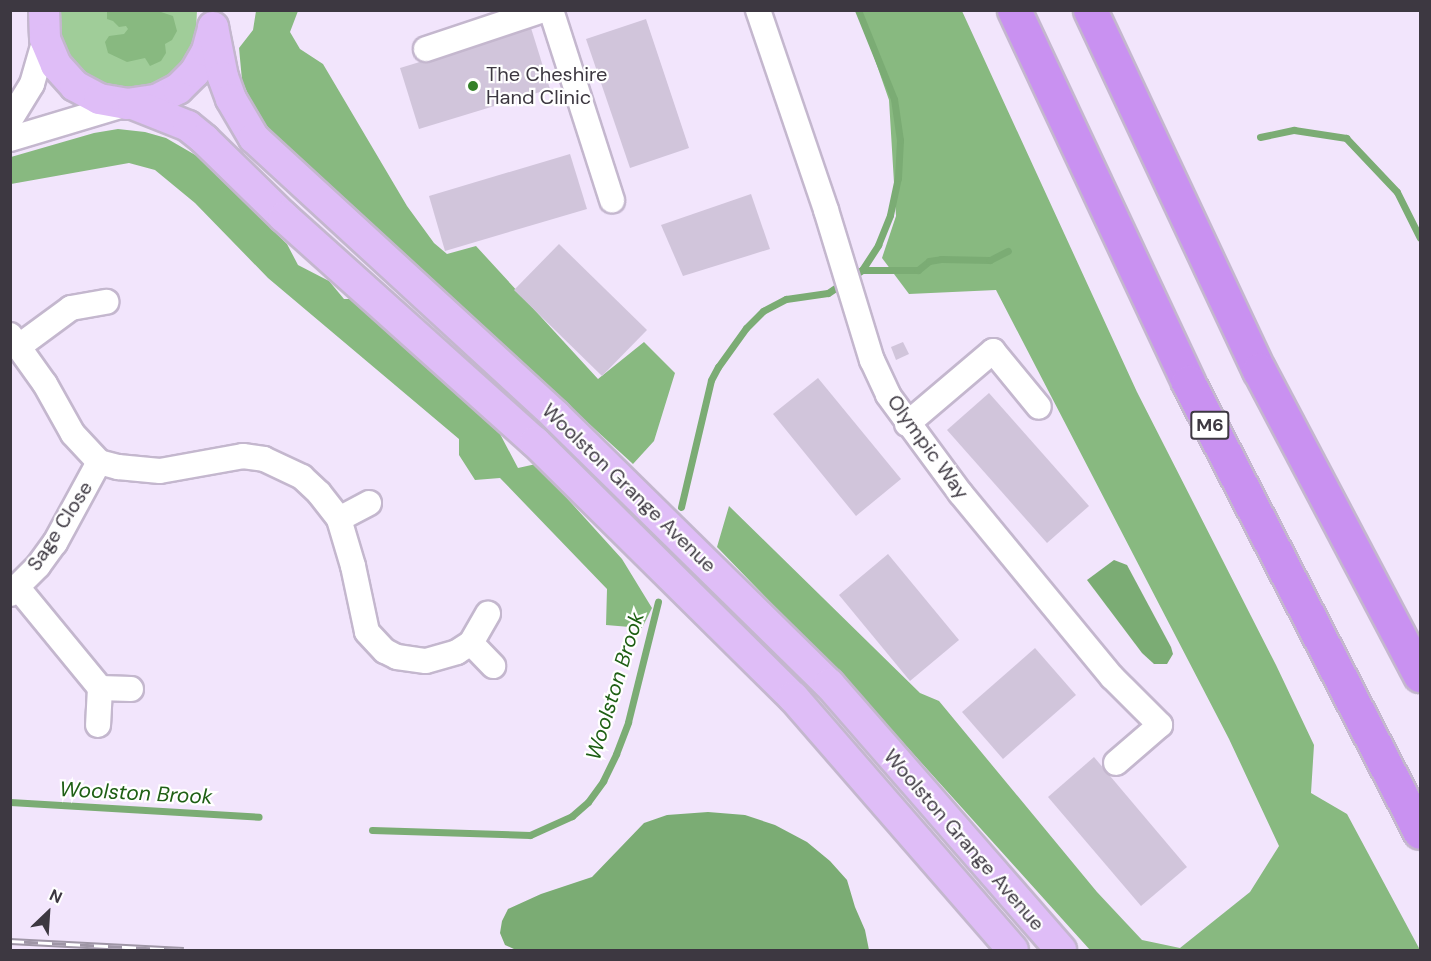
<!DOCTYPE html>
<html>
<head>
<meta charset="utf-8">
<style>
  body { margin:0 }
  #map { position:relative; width:1431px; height:961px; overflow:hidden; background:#f2e5fc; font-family:"DM Sans",sans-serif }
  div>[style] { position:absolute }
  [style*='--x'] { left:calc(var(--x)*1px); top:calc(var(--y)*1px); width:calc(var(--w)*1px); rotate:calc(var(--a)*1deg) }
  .green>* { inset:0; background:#a0cd99 }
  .forest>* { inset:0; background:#88b980 }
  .water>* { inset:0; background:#7bac74 }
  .stream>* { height:7px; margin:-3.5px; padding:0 3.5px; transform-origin:3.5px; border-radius:3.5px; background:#7bac74 }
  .building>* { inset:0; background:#d1c5db }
  .roads { filter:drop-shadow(2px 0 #c4b7ce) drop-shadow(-2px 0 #c4b7ce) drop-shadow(0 2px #c4b7ce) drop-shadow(0 -2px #c4b7ce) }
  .minor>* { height:24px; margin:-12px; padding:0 12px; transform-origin:12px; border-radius:12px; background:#fff }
  .major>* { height:30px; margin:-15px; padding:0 15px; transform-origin:15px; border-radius:15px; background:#dfbdf7 }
  .highway>* { height:33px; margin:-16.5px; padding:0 16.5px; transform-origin:16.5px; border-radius:16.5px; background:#c991f1 }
  .rail>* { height:7px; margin-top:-3.5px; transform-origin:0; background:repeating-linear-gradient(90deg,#fff 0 14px,#9f96a6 0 28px); box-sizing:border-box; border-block:2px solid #9f96a6 }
  .dots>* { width:16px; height:16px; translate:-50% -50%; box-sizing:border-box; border:3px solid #fff; border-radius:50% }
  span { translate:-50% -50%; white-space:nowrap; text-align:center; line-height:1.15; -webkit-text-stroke:4.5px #fff; paint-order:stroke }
  .shield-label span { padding:2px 4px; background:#fff; border:2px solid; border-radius:4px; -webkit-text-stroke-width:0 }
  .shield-label { font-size:18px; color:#3d3841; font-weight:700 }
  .poi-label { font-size:20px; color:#3d3841 }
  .left { translate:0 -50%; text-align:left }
  .street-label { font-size:20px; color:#3d3841 }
  .water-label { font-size:21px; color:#1e5f14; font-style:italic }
  .frame { position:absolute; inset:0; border:12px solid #3d3841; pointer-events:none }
  .north { position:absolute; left:18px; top:883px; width:60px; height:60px; -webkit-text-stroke:4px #fff; paint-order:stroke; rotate:25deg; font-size:16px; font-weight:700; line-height:24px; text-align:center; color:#3d3841 }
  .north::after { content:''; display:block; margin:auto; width:21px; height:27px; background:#3d3841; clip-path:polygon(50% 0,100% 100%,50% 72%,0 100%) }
</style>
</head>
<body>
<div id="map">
  <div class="green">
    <div style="clip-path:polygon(59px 10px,197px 10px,196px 32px,185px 59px,163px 80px,131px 89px,115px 88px,85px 74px,73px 63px,59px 34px)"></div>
  </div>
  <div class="forest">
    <div style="clip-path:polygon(107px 11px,158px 11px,173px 16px,177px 31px,172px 40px,165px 44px,166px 53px,161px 61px,150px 66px,145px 58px,127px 62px,108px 53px,105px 42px,109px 36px,124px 34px,128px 29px,126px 26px,119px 27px,113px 21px,107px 19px)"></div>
    <div style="clip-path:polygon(256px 11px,298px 11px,290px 32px,300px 49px,323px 64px,407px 206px,434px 243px,447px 254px,476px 246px,598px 379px,644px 342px,675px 373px,654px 441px,633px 464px,275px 137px,254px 110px,242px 80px,239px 48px,253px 30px)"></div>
    <div style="clip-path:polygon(858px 11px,962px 11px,1137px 392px,1276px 665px,1314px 745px,1311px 793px,1347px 814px,1420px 950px,1090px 950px,863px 698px,717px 547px,729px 506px,920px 693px,939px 701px,1097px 892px,1142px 940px,1180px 948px,1250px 892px,1279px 846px,1229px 739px,996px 290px,909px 294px,882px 258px,896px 216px,889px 100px)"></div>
    <div style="clip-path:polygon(118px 129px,145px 132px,166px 138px,197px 156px,287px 244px,298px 265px,329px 281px,344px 299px,357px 299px,479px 409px,500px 434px,518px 468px,536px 464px,622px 559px,652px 608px,642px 628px,606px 625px,607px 589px,500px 478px,475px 480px,459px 455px,459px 439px,268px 278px,195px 203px,155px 170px,129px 163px,11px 184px,11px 157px,94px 133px)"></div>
  </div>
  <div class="water">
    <div style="clip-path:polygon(1114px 560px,1127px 565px,1171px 647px,1173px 654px,1167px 664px,1154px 664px,1142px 653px,1087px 580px)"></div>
    <div style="clip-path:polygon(708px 812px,745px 815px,775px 825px,807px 842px,830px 861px,847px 880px,855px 907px,865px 930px,869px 950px,516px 950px,505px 945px,500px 933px,502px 921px,508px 909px,541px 894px,592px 877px,644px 823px,667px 815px)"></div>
  </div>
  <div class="stream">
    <div style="--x:1260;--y:137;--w:35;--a:-12"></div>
    <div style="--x:1294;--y:130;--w:53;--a:8.7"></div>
    <div style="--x:1346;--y:138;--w:74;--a:46.6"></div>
    <div style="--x:1397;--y:192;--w:51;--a:63.4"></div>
    <div style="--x:862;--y:270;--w:56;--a:0"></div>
    <div style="--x:918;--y:270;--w:14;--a:-39"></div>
    <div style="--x:929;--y:261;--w:12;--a:-9"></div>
    <div style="--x:941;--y:259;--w:49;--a:1.2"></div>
    <div style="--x:990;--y:260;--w:20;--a:-27"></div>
    <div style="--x:681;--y:507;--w:130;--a:-76.7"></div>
    <div style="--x:711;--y:380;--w:15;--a:-62"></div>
    <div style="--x:718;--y:367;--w:48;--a:-54.3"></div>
    <div style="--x:746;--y:328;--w:24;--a:-45"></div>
    <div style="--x:763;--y:311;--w:26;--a:-28"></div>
    <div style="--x:786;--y:299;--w:42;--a:-8.1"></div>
    <div style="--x:828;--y:293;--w:41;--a:-34.1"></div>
    <div style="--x:862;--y:270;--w:30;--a:-57"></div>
    <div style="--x:878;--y:245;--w:32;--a:-68"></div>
    <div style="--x:890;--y:215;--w:38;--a:-78"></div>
    <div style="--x:898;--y:178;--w:38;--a:-87"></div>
    <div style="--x:900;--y:140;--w:41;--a:-98.3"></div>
    <div style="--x:894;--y:99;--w:96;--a:-112"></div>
    <div style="--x:10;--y:802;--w:249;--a:3.4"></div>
    <div style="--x:372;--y:830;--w:158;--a:1.8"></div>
    <div style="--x:530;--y:835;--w:46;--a:-24.3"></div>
    <div style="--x:572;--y:816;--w:21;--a:-41"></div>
    <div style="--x:588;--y:802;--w:26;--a:-54"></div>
    <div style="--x:603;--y:781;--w:30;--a:-64"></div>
    <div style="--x:616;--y:754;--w:34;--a:-69"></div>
    <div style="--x:628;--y:722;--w:124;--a:-76"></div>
  </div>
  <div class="building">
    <div style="clip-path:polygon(646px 19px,689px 148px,630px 168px,586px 39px)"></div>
    <div style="clip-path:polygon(531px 28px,550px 89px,419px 129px,400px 68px)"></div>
    <div style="clip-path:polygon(570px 154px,587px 209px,445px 251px,429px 196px)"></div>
    <div style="clip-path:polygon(751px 194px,770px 249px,683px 276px,661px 225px)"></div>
    <div style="clip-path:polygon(559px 244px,647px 330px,602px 376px,514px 290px)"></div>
    <div style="clip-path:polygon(903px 342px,909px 354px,896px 360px,891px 347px)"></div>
    <div style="clip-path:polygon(818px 378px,901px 479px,856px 516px,773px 414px)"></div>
    <div style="clip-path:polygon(989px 393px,1089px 506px,1047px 543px,947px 430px)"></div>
    <div style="clip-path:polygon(888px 554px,959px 640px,910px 681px,839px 595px)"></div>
    <div style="clip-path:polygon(1035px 648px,1076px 695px,1003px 759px,962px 712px)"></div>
    <div style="clip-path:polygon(1094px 757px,1187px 867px,1141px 906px,1048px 797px)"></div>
  </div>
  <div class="roads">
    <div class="minor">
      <div style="--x:551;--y:10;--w:200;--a:72.2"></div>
      <div style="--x:758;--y:10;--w:211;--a:71.2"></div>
      <div style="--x:826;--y:210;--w:157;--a:73"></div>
      <div style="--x:872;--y:360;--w:38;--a:65"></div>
      <div style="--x:888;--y:395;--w:123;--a:53.6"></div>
      <div style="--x:961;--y:494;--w:237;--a:50.5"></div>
      <div style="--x:1112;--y:677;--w:68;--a:45"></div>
      <div style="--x:1160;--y:725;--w:58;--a:139.2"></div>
      <div style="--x:426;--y:49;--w:123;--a:-18.4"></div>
      <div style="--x:10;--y:120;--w:42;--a:-58.6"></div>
      <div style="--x:32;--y:84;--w:47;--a:-73.9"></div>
      <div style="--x:10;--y:139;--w:122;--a:-16.7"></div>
      <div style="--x:10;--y:335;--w:60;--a:54.5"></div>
      <div style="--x:45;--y:384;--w:57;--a:60.8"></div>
      <div style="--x:73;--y:434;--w:38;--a:47"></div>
      <div style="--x:99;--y:462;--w:20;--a:15"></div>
      <div style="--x:118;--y:467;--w:42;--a:5.4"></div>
      <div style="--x:160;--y:471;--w:84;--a:-10.2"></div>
      <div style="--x:243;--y:456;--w:21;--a:8"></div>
      <div style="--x:264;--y:459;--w:42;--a:25.3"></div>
      <div style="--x:302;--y:477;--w:23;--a:43"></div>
      <div style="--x:319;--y:493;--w:33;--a:52"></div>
      <div style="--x:339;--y:519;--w:49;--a:73.4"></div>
      <div style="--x:353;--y:566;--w:67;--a:78"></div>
      <div style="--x:367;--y:632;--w:26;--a:47"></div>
      <div style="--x:385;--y:651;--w:13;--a:27"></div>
      <div style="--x:397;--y:657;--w:29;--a:8"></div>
      <div style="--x:426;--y:661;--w:32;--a:-16"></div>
      <div style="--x:457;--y:652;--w:17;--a:-33"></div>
      <div style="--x:471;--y:643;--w:34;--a:-60"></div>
      <div style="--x:18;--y:347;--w:66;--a:-36.3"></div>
      <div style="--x:71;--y:308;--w:36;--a:-10"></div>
      <div style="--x:907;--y:424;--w:113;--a:-40.3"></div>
      <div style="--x:993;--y:351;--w:72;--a:50.6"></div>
      <div style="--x:339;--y:519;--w:34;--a:-28"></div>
      <div style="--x:18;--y:588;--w:129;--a:50.6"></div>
      <div style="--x:100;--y:688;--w:37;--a:93"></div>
      <div style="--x:10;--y:594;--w:40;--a:-45"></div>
      <div style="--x:38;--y:566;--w:29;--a:-54"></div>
      <div style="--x:55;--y:543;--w:92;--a:-61.5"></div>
      <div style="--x:471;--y:643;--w:32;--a:46"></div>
      <div style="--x:100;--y:688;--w:31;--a:2"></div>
    </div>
    <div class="major">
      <div style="--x:44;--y:10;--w:29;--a:88"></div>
      <div style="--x:45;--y:39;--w:28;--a:67"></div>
      <div style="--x:56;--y:65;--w:28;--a:48"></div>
      <div style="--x:75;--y:86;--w:27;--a:28"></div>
      <div style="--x:99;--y:99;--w:28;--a:10"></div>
      <div style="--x:127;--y:104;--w:29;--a:-8"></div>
      <div style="--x:156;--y:100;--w:25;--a:-27"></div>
      <div style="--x:178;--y:89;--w:24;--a:-45"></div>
      <div style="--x:195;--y:72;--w:24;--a:-60"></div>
      <div style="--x:207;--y:51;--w:24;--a:-75"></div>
      <div style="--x:213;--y:27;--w:51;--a:78.7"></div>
      <div style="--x:223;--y:77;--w:23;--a:70"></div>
      <div style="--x:231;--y:99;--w:45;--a:59.5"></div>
      <div style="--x:254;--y:138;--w:410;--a:42.6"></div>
      <div style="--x:556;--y:416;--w:383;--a:44.5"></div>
      <div style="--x:829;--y:684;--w:353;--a:48.9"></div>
      <div style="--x:133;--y:104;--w:59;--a:21.8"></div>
      <div style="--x:188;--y:126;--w:21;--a:39"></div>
      <div style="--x:204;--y:139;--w:112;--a:44.3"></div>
      <div style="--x:284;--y:217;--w:337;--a:41.9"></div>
      <div style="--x:535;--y:442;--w:363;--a:44.7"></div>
      <div style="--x:793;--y:697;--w:335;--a:49"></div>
    </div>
    <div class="highway">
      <div style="--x:1014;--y:10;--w:411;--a:64.9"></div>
      <div style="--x:1188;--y:382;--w:506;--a:62.73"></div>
      <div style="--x:1090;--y:10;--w:398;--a:64.9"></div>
      <div style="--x:1259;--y:370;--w:345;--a:62.2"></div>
    </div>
  </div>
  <div class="rail">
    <div style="--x:10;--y:941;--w:174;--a:3"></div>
  </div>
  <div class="dots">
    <div style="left:473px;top:86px;background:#348028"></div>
  </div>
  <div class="shield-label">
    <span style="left:1210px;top:425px">M6</span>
  </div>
  <div class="poi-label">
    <span class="left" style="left:486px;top:86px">The Cheshire<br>Hand Clinic</span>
  </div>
  <div class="street-label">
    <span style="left:928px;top:447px;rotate:54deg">Olympic Way</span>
    <span style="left:629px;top:488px;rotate:44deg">Woolston Grange Avenue</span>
    <span style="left:60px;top:526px;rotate:-57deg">Sage Close</span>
    <span style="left:964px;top:840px;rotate:49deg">Woolston Grange Avenue</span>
  </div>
  <div class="water-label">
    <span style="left:615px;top:686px;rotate:-73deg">Woolston Brook</span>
    <span style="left:136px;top:793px;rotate:3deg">Woolston Brook</span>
  </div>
  <div class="frame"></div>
  <div class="north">N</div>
</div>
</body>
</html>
